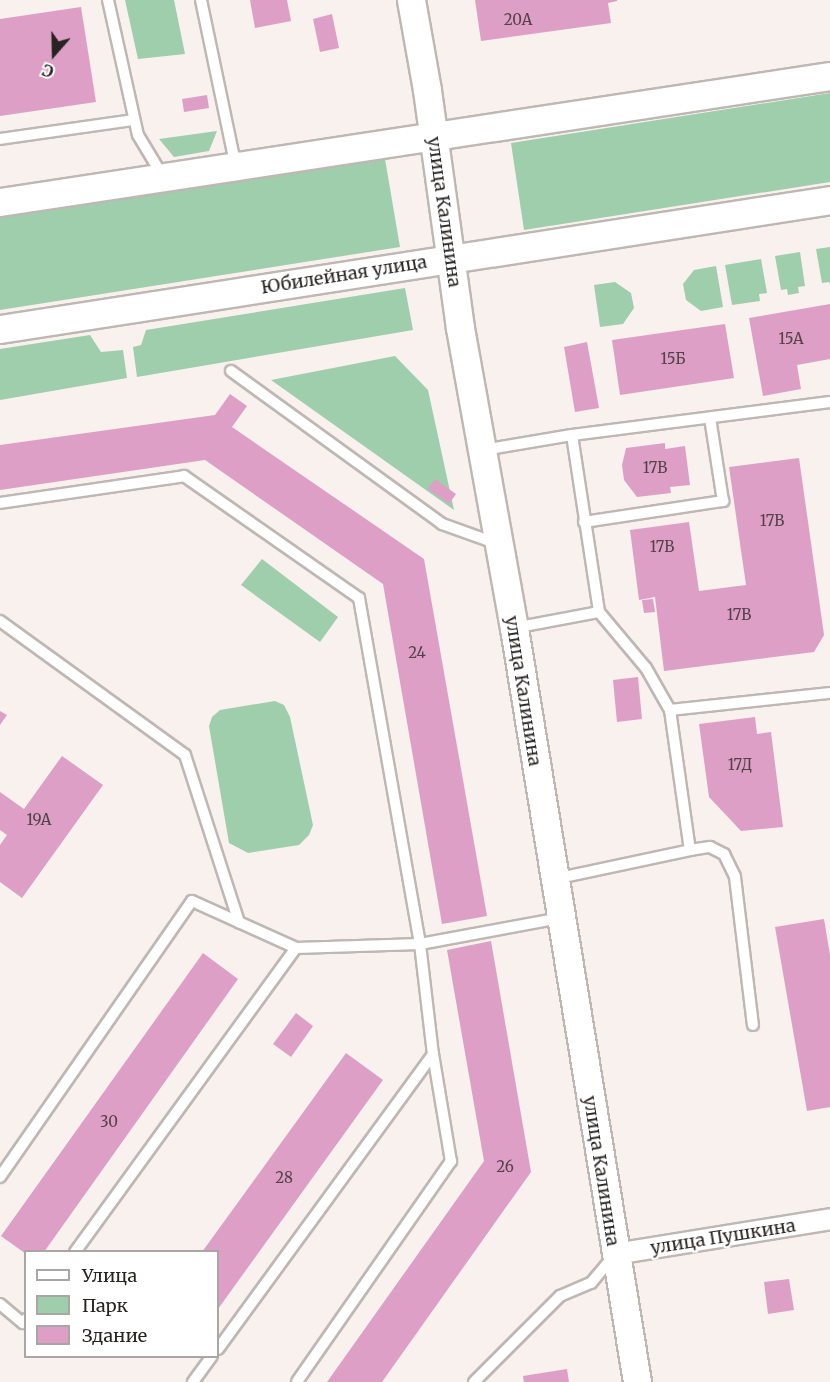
<!DOCTYPE html>
<html>
<head>
<meta charset="utf-8">
<style>
  body { margin:0 }
  #map { position:relative; width:830px; height:1382px; overflow:hidden; background:#f9f1ed; font-family:Merriweather,serif }
  div>[style] { position:absolute }
  [style*='--x'] { left:calc(var(--x)*1px); top:calc(var(--y)*1px); width:calc(var(--w)*1px); rotate:calc(var(--a)*1deg) }
  .green>* { inset:0; background:#9eceac }
  .building>* { inset:0; background:#de9fc6 }
  .roads { filter:drop-shadow(2px 0 #beb7b3) drop-shadow(-2px 0 #beb7b3) drop-shadow(0 2px #beb7b3) drop-shadow(0 -2px #beb7b3) }
  .lane>* { height:10px; margin:-5px; padding:0 5px; transform-origin:5px; border-radius:5px; background:#fff }
  .street>* { height:20px; margin:-10px; padding:0 10px; transform-origin:10px; border-radius:10px; background:#fff }
  .secondary>* { height:27px; margin:-13.5px; padding:0 13.5px; transform-origin:13.5px; border-radius:13.5px; background:#fff }
  span { translate:-50% -50%; white-space:nowrap; text-align:center; line-height:1.15; -webkit-text-stroke:4.5px #fff; paint-order:stroke }
  .number-label { font-size:15px; color:#54424a }
  .number-label span { -webkit-text-stroke-width:0 }
  .street-label { font-size:18px; color:#262321 }
  .legend { position:absolute; left:24px; top:1250px; width:195px; height:108px; box-sizing:border-box; background:#fff; border:2px solid #a8a7a6; margin:0; padding:8px 10px; list-style:none; font-size:18px; color:#262321 }
  .legend li { display:flex; align-items:center; gap:12px; height:30px }
  .legend b { width:30px; border:2px solid #a8a7a6 }
  .north { position:absolute; left:24px; top:24px; width:60px; height:60px; -webkit-text-stroke:4px #fff; paint-order:stroke; rotate:200deg; font-size:16px; font-weight:700; line-height:24px; text-align:center; color:#262321 }
  .north::after { content:''; display:block; margin:auto; width:21px; height:27px; background:#262321; clip-path:polygon(50% 0,100% 100%,50% 72%,0 100%) }
</style>
</head>
<body>
<div id="map">
  <div class="green">
    <div style="clip-path:polygon(125px 0,174px 0,185px 54px,138px 59px)"></div>
    <div style="clip-path:polygon(830px 93px,830px 182px,524px 230px,511px 143px)"></div>
    <div style="clip-path:polygon(217px 131px,209px 151px,174px 157px,159px 139px)"></div>
    <div style="clip-path:polygon(385px 159px,400px 247px,0 310px,0 218px)"></div>
    <div style="clip-path:polygon(830px 247px,830px 285px,829px 282px,822px 283px,816px 249px)"></div>
    <div style="clip-path:polygon(800px 252px,805px 286px,798px 287px,799px 293px,788px 295px,787px 289px,781px 290px,775px 256px)"></div>
    <div style="clip-path:polygon(761px 259px,767px 293px,759px 294px,760px 301px,732px 305px,725px 265px)"></div>
    <div style="clip-path:polygon(716px 266px,723px 307px,701px 311px,686px 300px,683px 284px,694px 270px)"></div>
    <div style="clip-path:polygon(615px 282px,631px 293px,634px 308px,623px 324px,600px 327px,594px 285px)"></div>
    <div style="clip-path:polygon(405px 288px,413px 330px,137px 377px,133px 347px,141px 345px,146px 330px)"></div>
    <div style="clip-path:polygon(90px 335px,101px 352px,123px 350px,127px 378px,0 400px,0 349px)"></div>
    <div style="clip-path:polygon(395px 356px,428px 390px,454px 510px,271px 380px)"></div>
    <div style="clip-path:polygon(262px 559px,338px 617px,320px 642px,241px 585px)"></div>
    <div style="clip-path:polygon(275px 701px,284px 705px,290px 717px,313px 825px,309px 835px,299px 845px,248px 853px,229px 843px,209px 726px,212px 717px,220px 710px)"></div>
  </div>
  <div class="building">
    <div style="clip-path:polygon(250px 0,287px 0,291px 21px,255px 28px)"></div>
    <div style="clip-path:polygon(475px 0,617px 0,617px 1px,608px 3px,611px 23px,481px 41px)"></div>
    <div style="clip-path:polygon(81px 7px,96px 102px,0 116px,0 19px)"></div>
    <div style="clip-path:polygon(332px 14px,339px 48px,320px 52px,313px 19px)"></div>
    <div style="clip-path:polygon(207px 95px,209px 108px,184px 112px,182px 99px)"></div>
    <div style="clip-path:polygon(830px 304px,830px 359px,797px 365px,801px 389px,763px 396px,749px 318px)"></div>
    <div style="clip-path:polygon(725px 324px,734px 378px,620px 395px,612px 340px)"></div>
    <div style="clip-path:polygon(587px 342px,599px 408px,575px 412px,564px 347px)"></div>
    <div style="clip-path:polygon(230px 394px,247px 406px,232px 427px,424px 559px,487px 916px,442px 924px,383px 584px,205px 460px,0 490px,0 445px,215px 415px)"></div>
    <div style="clip-path:polygon(665px 443px,665px 449px,685px 446px,690px 485px,670px 487px,671px 493px,637px 497px,624px 480px,622px 465px,626px 448px)"></div>
    <div style="clip-path:polygon(799px 458px,824px 635px,814px 652px,664px 671px,655px 597px,639px 600px,630px 530px,689px 522px,699px 591px,746px 585px,729px 467px)"></div>
    <div style="clip-path:polygon(435px 479px,456px 494px,449px 504px,428px 489px)"></div>
    <div style="clip-path:polygon(653px 599px,655px 612px,644px 613px,642px 600px)"></div>
    <div style="clip-path:polygon(638px 677px,642px 719px,617px 722px,613px 680px)"></div>
    <div style="clip-path:polygon(0 711px,7px 715px,0 725px)"></div>
    <div style="clip-path:polygon(755px 717px,757px 734px,771px 732px,783px 827px,741px 831px,709px 797px,699px 724px)"></div>
    <div style="clip-path:polygon(62px 756px,103px 785px,22px 898px,0 882px,0 845px,7px 835px,0 830px,0 792px,24px 809px)"></div>
    <div style="clip-path:polygon(824px 919px,830px 955px,830px 1107px,807px 1111px,775px 927px)"></div>
    <div style="clip-path:polygon(491px 941px,531px 1172px,382px 1382px,327px 1382px,484px 1161px,447px 950px)"></div>
    <div style="clip-path:polygon(203px 953px,238px 979px,44px 1252px,26px 1252px,26px 1254px,1px 1236px)"></div>
    <div style="clip-path:polygon(296px 1013px,313px 1026px,291px 1057px,273px 1044px)"></div>
    <div style="clip-path:polygon(346px 1053px,383px 1080px,218px 1309px,218px 1252px,202px 1252px)"></div>
    <div style="clip-path:polygon(789px 1279px,794px 1310px,768px 1314px,764px 1282px)"></div>
    <div style="clip-path:polygon(567px 1369px,569px 1382px,524px 1382px,523px 1376px)"></div>
  </div>
  <div class="roads">
    <div class="lane">
      <div style="--x:108;--y:0;--w:138;--a:77.5"></div>
      <div style="--x:138;--y:135;--w:47;--a:59"></div>
      <div style="--x:201;--y:0;--w:171;--a:78.2"></div>
      <div style="--x:0;--y:139;--w:134;--a:-8.1"></div>
      <div style="--x:231;--y:371;--w:261;--a:35.9"></div>
      <div style="--x:442;--y:524;--w:59;--a:19.7"></div>
      <div style="--x:572;--y:435;--w:179;--a:81.3"></div>
      <div style="--x:599;--y:612;--w:73;--a:50"></div>
      <div style="--x:646;--y:668;--w:48;--a:60.3"></div>
      <div style="--x:670;--y:710;--w:141;--a:81.9"></div>
      <div style="--x:690;--y:850;--w:20;--a:-9"></div>
      <div style="--x:710;--y:847;--w:16;--a:27"></div>
      <div style="--x:724;--y:854;--w:25;--a:64"></div>
      <div style="--x:735;--y:877;--w:149;--a:83.1"></div>
      <div style="--x:483;--y:450;--w:90;--a:-9.6"></div>
      <div style="--x:572;--y:435;--w:260;--a:-7.3"></div>
      <div style="--x:0;--y:503;--w:186;--a:-8.3"></div>
      <div style="--x:184;--y:476;--w:213;--a:34.9"></div>
      <div style="--x:359;--y:598;--w:351;--a:80"></div>
      <div style="--x:420;--y:944;--w:111;--a:83.3"></div>
      <div style="--x:433;--y:1054;--w:109;--a:80.5"></div>
      <div style="--x:451;--y:1161;--w:269;--a:124.9"></div>
      <div style="--x:584;--y:522;--w:141;--a:-8.6"></div>
      <div style="--x:723;--y:501;--w:84;--a:-98.9"></div>
      <div style="--x:0;--y:621;--w:228;--a:35.9"></div>
      <div style="--x:185;--y:755;--w:176;--a:72.1"></div>
      <div style="--x:514;--y:628;--w:86;--a:-10.7"></div>
      <div style="--x:670;--y:710;--w:161;--a:-6.1"></div>
      <div style="--x:554;--y:879;--w:139;--a:-12"></div>
      <div style="--x:0;--y:1177;--w:336;--a:-55.2"></div>
      <div style="--x:192;--y:901;--w:114;--a:24.3"></div>
      <div style="--x:296;--y:948;--w:124;--a:-1.8"></div>
      <div style="--x:420;--y:944;--w:142;--a:-10.5"></div>
      <div style="--x:75;--y:1252;--w:376;--a:-54"></div>
      <div style="--x:0;--y:1304;--w:30;--a:40"></div>
      <div style="--x:23;--y:1323;--w:5;--a:-53"></div>
      <div style="--x:218;--y:1349;--w:365;--a:-53.9"></div>
      <div style="--x:193;--y:1382;--w:32;--a:-54"></div>
      <div style="--x:474;--y:1382;--w:122;--a:-45"></div>
      <div style="--x:560;--y:1296;--w:34;--a:-23"></div>
      <div style="--x:591;--y:1283;--w:34;--a:-50"></div>
    </div>
    <div class="street">
      <div style="--x:615;--y:1254;--w:218;--a:-9.2"></div>
    </div>
    <div class="secondary">
      <div style="--x:411;--y:0;--w:91;--a:79.9"></div>
      <div style="--x:427;--y:90;--w:240;--a:82.1"></div>
      <div style="--x:460;--y:328;--w:305;--a:79.8"></div>
      <div style="--x:514;--y:628;--w:764;--a:80.73"></div>
      <div style="--x:0;--y:202;--w:840;--a:-8.63"></div>
      <div style="--x:0;--y:329;--w:840;--a:-8.83"></div>
    </div>
  </div>
  <div class="number-label">
    <span style="left:518px;top:20px">20А</span>
    <span style="left:791px;top:339px">15А</span>
    <span style="left:673px;top:359px">15Б</span>
    <span style="left:655px;top:468px">17В</span>
    <span style="left:772px;top:521px">17В</span>
    <span style="left:662px;top:547px">17В</span>
    <span style="left:739px;top:615px">17В</span>
    <span style="left:417px;top:653px">24</span>
    <span style="left:740px;top:765px">17Д</span>
    <span style="left:39px;top:820px">19А</span>
    <span style="left:109px;top:1122px">30</span>
    <span style="left:505px;top:1167px">26</span>
    <span style="left:284px;top:1178px">28</span>
  </div>
  <div class="street-label">
    <span style="left:444px;top:212px;rotate:82deg">улица Калинина</span>
    <span style="left:344px;top:275px;rotate:-9deg">Юбилейная улица</span>
    <span style="left:523px;top:691px;rotate:81deg">улица Калинина</span>
    <span style="left:601px;top:1171px;rotate:81deg">улица Калинина</span>
    <span style="left:723px;top:1237px;rotate:-9deg">улица Пушкина</span>
  </div>
  <ul class="legend">
  <li><b style="height:8px;background:#fff"></b>Улица</li>
  <li><b style="height:16px;background:#9eceac"></b>Парк</li>
  <li><b style="height:16px;background:#de9fc6"></b>Здание</li>
  </ul>
  <div class="north">С</div>
</div>
</body>
</html>
